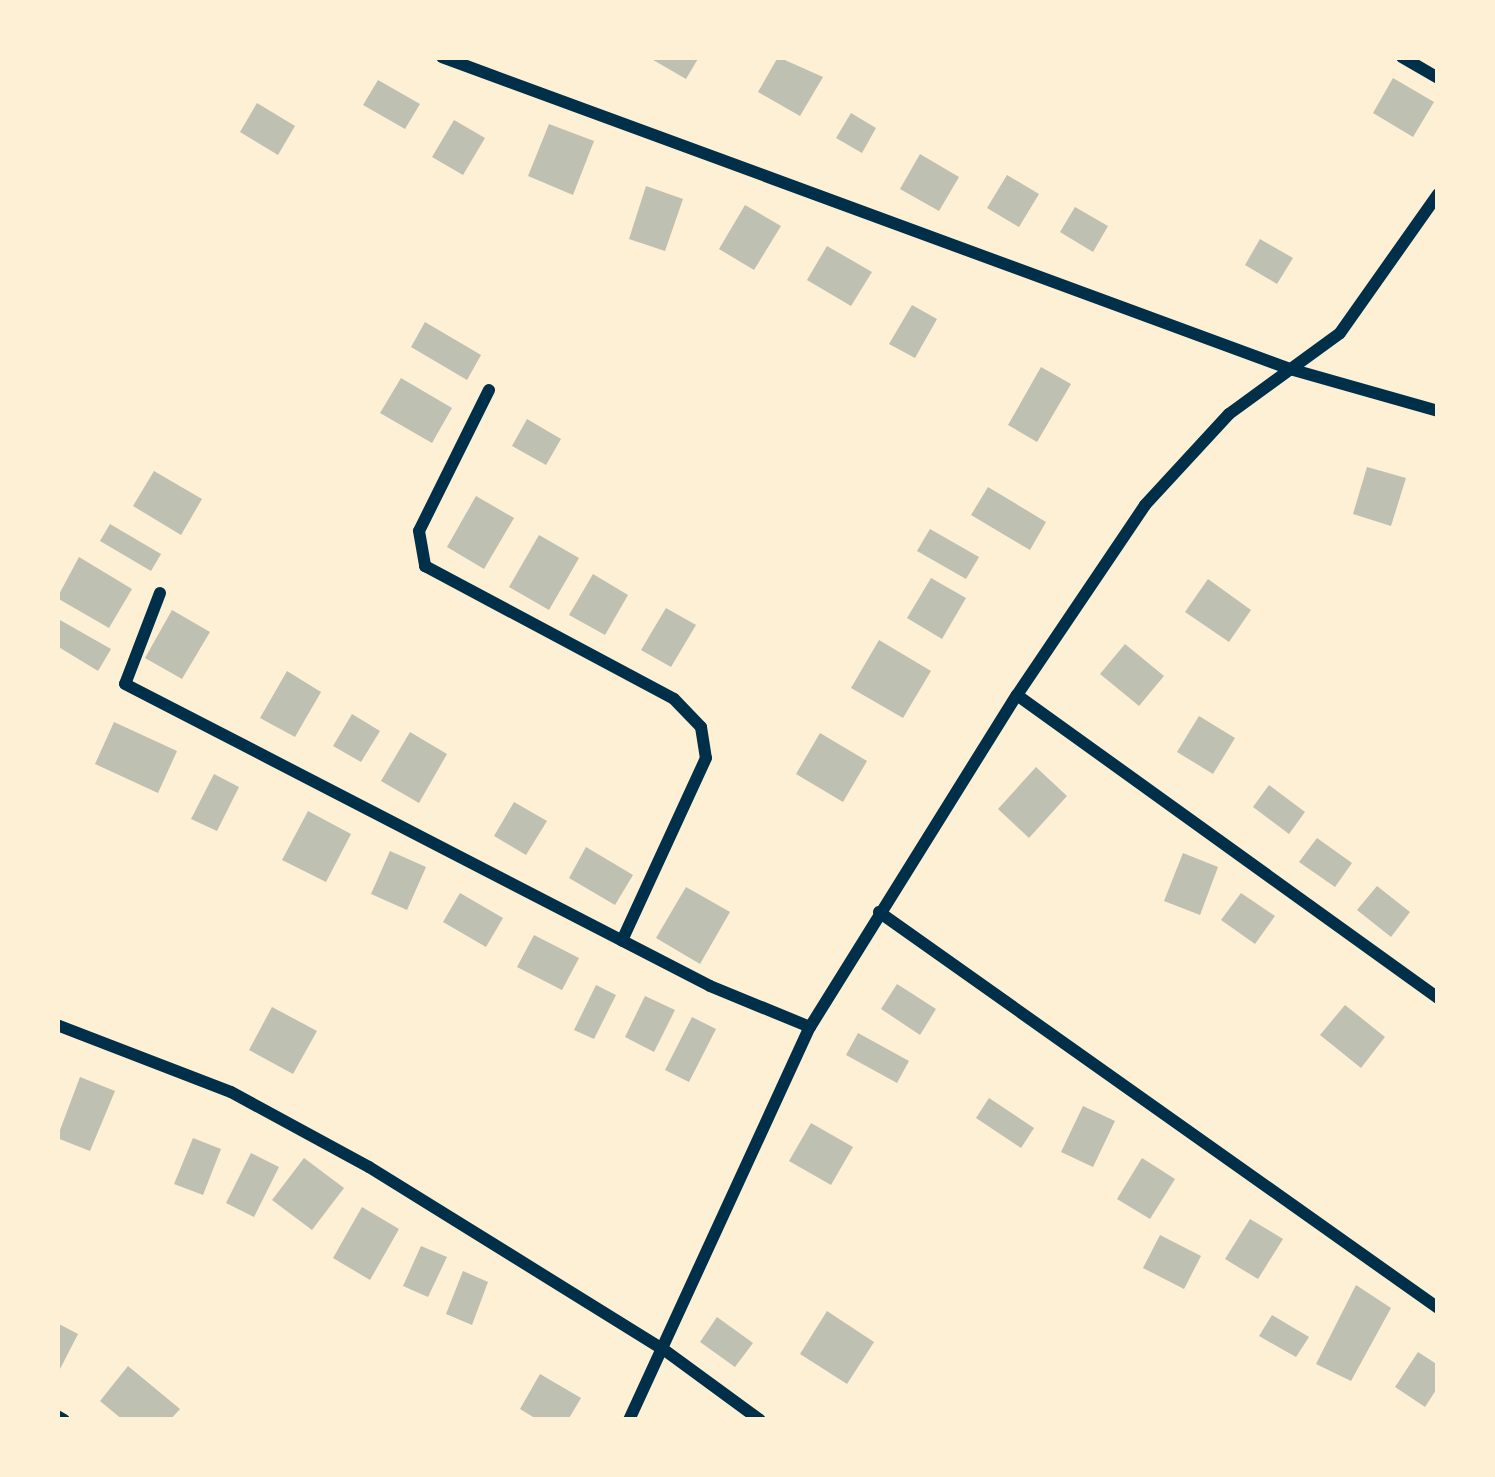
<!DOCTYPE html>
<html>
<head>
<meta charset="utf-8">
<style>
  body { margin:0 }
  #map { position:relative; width:1495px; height:1477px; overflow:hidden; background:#fdf0d5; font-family:Bitter,serif }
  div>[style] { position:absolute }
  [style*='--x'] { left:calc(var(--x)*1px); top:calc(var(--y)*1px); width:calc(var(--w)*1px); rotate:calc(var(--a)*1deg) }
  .building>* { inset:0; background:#bec0b2 }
  .minor>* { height:12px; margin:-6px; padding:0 6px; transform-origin:6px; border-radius:6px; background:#003049 }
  span { translate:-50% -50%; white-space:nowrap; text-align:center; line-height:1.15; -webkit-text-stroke:12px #fdf0d5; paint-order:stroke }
  .frame { position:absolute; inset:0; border:60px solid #fdf0d5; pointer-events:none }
</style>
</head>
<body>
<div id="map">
  <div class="building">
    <div style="clip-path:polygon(648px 57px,699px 57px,686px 79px)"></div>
    <div style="clip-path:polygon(778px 57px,823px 77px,800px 116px,758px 92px)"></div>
    <div style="clip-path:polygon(1393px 78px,1434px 102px,1413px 137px,1373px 113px)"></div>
    <div style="clip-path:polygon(378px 80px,420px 104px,405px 129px,363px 105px)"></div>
    <div style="clip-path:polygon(257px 103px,295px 126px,278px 155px,240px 132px)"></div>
    <div style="clip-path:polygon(851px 113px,876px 128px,862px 153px,836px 138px)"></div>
    <div style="clip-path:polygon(454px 120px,485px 138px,463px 175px,432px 157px)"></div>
    <div style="clip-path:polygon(549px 124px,594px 141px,573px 195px,528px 176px)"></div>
    <div style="clip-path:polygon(920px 154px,959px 177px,939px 211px,900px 189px)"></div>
    <div style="clip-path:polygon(1007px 175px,1039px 194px,1019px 227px,987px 208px)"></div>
    <div style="clip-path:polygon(646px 186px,683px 199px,665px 251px,629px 239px)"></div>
    <div style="clip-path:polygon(745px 205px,781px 226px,754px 270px,719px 249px)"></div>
    <div style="clip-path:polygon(1075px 207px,1108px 226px,1093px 252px,1060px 232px)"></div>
    <div style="clip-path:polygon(1260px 239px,1293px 258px,1277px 284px,1245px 265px)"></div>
    <div style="clip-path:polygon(827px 246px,872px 272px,851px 306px,807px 280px)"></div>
    <div style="clip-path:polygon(912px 305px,937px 319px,915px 358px,889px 344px)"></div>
    <div style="clip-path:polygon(425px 322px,481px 355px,467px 380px,411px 347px)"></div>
    <div style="clip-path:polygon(1041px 367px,1071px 384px,1037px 442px,1008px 425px)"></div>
    <div style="clip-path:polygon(401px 378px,452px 408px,432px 443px,380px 413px)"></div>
    <div style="clip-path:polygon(527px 419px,561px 439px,546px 465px,512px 446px)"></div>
    <div style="clip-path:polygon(1367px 467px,1406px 478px,1391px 526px,1353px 514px)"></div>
    <div style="clip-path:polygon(154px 471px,202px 499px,181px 535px,133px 506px)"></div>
    <div style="clip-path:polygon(988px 487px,1046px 522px,1030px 550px,971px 515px)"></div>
    <div style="clip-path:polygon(476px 496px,514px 518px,484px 569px,447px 547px)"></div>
    <div style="clip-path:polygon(110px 524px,161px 554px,151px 571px,100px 541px)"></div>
    <div style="clip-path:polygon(930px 529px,979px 557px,966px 579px,917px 551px)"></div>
    <div style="clip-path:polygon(539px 535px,579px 558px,549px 610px,509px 587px)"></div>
    <div style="clip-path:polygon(79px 557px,132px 589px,109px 628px,57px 598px)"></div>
    <div style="clip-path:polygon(593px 574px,628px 595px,605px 635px,569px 615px)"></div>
    <div style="clip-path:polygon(931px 578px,966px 598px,942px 639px,907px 618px)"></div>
    <div style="clip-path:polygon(1208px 579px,1251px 610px,1229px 642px,1185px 612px)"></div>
    <div style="clip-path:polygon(666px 608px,696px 625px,671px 667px,641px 650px)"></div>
    <div style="clip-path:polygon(172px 610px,210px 632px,182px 679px,145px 658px)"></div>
    <div style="clip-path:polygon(60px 620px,111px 649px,98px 671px,57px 646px)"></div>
    <div style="clip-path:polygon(879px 640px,931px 671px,903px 718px,851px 688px)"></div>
    <div style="clip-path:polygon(1125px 644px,1164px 676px,1139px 706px,1100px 674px)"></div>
    <div style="clip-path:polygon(287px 671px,321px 692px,295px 737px,260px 718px)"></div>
    <div style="clip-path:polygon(352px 714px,380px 731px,361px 762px,333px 746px)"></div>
    <div style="clip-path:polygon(1199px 716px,1235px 738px,1213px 774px,1177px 752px)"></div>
    <div style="clip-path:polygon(114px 722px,177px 751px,158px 793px,95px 764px)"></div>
    <div style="clip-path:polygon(410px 732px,447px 754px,419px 803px,381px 781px)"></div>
    <div style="clip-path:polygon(820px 733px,867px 761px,843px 802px,796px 774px)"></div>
    <div style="clip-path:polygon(1036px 767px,1067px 796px,1029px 838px,998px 809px)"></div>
    <div style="clip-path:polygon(214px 774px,239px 787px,217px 831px,191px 819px)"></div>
    <div style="clip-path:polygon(1269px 785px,1305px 812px,1289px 834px,1253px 807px)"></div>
    <div style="clip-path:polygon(514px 802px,547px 821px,526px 855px,494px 836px)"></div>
    <div style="clip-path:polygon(308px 811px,351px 834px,326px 882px,282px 860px)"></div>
    <div style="clip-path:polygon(1317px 838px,1352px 863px,1335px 887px,1299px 862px)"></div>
    <div style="clip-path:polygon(586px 847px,633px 875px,615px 905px,569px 878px)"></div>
    <div style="clip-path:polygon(390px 851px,426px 867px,407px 910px,371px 894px)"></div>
    <div style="clip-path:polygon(1183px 853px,1218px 867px,1200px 915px,1164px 901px)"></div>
    <div style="clip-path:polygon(1377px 886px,1410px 912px,1391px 937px,1357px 910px)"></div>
    <div style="clip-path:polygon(686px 887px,730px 912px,700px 964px,656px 938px)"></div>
    <div style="clip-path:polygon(460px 893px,503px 918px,486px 947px,443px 922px)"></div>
    <div style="clip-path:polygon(1241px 893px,1275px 916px,1255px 944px,1221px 920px)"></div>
    <div style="clip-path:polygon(534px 935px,579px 958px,562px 990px,517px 967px)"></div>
    <div style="clip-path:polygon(897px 984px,936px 1009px,920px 1035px,881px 1009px)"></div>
    <div style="clip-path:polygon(596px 985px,616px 995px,594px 1039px,574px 1030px)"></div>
    <div style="clip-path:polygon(645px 996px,675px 1010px,654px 1052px,625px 1037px)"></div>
    <div style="clip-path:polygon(1345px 1005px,1385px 1037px,1361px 1068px,1320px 1035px)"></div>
    <div style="clip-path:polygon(272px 1007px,317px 1031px,293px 1074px,249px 1050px)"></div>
    <div style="clip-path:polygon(692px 1017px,716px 1029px,689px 1082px,665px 1070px)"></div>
    <div style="clip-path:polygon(858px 1033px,909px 1061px,897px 1083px,846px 1055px)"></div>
    <div style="clip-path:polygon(80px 1077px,115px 1091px,90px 1151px,57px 1138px)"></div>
    <div style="clip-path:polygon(989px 1098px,1034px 1128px,1021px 1148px,976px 1118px)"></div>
    <div style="clip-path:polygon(1083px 1106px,1115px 1121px,1093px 1167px,1061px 1152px)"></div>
    <div style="clip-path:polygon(811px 1123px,853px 1147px,831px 1185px,789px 1161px)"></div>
    <div style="clip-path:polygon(193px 1138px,221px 1149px,203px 1195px,174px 1184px)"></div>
    <div style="clip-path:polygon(251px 1153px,279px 1167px,254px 1217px,226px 1203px)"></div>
    <div style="clip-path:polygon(304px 1158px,344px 1188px,312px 1230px,272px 1200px)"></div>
    <div style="clip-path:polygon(1142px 1158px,1175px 1179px,1150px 1219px,1117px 1199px)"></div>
    <div style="clip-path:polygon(362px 1207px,399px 1229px,370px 1280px,333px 1258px)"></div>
    <div style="clip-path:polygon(1250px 1219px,1283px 1239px,1258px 1279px,1225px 1259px)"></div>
    <div style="clip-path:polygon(1160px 1235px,1201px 1256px,1184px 1289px,1143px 1268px)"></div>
    <div style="clip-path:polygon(421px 1246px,447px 1257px,428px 1297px,403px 1286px)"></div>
    <div style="clip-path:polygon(463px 1271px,488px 1282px,472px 1325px,446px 1314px)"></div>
    <div style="clip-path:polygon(1356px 1285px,1391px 1308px,1351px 1381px,1316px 1364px)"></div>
    <div style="clip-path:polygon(827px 1311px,874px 1342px,847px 1384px,800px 1354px)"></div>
    <div style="clip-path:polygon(1272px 1315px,1309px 1337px,1296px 1357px,1259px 1336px)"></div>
    <div style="clip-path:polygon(717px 1317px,753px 1343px,735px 1367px,700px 1342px)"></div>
    <div style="clip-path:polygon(57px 1323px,78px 1334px,60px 1369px,57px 1367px)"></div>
    <div style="clip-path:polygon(1418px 1352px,1438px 1365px,1438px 1387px,1425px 1407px,1395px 1387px)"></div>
    <div style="clip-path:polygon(128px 1366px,180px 1409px,170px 1420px,123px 1420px,100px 1401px)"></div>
    <div style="clip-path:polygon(540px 1374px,581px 1398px,568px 1420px,538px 1420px,520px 1409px)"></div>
  </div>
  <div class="minor">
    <div style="--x:442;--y:57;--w:904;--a:20.2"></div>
    <div style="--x:1290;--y:369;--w:154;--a:15.8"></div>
    <div style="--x:1402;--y:57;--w:42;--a:30.3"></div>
    <div style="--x:489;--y:390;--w:157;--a:116.4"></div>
    <div style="--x:419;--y:531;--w:36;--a:80"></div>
    <div style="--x:425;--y:566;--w:282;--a:28.1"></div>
    <div style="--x:674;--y:699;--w:39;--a:46"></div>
    <div style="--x:701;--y:727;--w:31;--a:81"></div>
    <div style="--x:706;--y:758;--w:201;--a:114.7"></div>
    <div style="--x:160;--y:593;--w:97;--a:111"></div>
    <div style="--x:125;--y:684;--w:658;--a:27.3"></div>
    <div style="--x:710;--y:986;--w:108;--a:22.3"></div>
    <div style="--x:1017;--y:695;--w:519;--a:35.74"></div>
    <div style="--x:879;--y:912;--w:685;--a:35.31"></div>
    <div style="--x:57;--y:1025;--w:186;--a:21.1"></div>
    <div style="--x:231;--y:1092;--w:157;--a:28.5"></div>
    <div style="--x:369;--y:1167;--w:346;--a:31.8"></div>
    <div style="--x:663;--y:1349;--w:120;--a:36.2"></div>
    <div style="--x:57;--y:1416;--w:8;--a:30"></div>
    <div style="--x:629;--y:1420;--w:433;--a:-65.3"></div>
    <div style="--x:810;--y:1027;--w:391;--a:-58.1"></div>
    <div style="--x:1017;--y:695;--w:229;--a:-56"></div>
    <div style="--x:1145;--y:505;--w:124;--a:-47.3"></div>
    <div style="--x:1229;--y:414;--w:137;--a:-36.1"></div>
    <div style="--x:1340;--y:333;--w:170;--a:-54.8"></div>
  </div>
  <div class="frame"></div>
</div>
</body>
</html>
